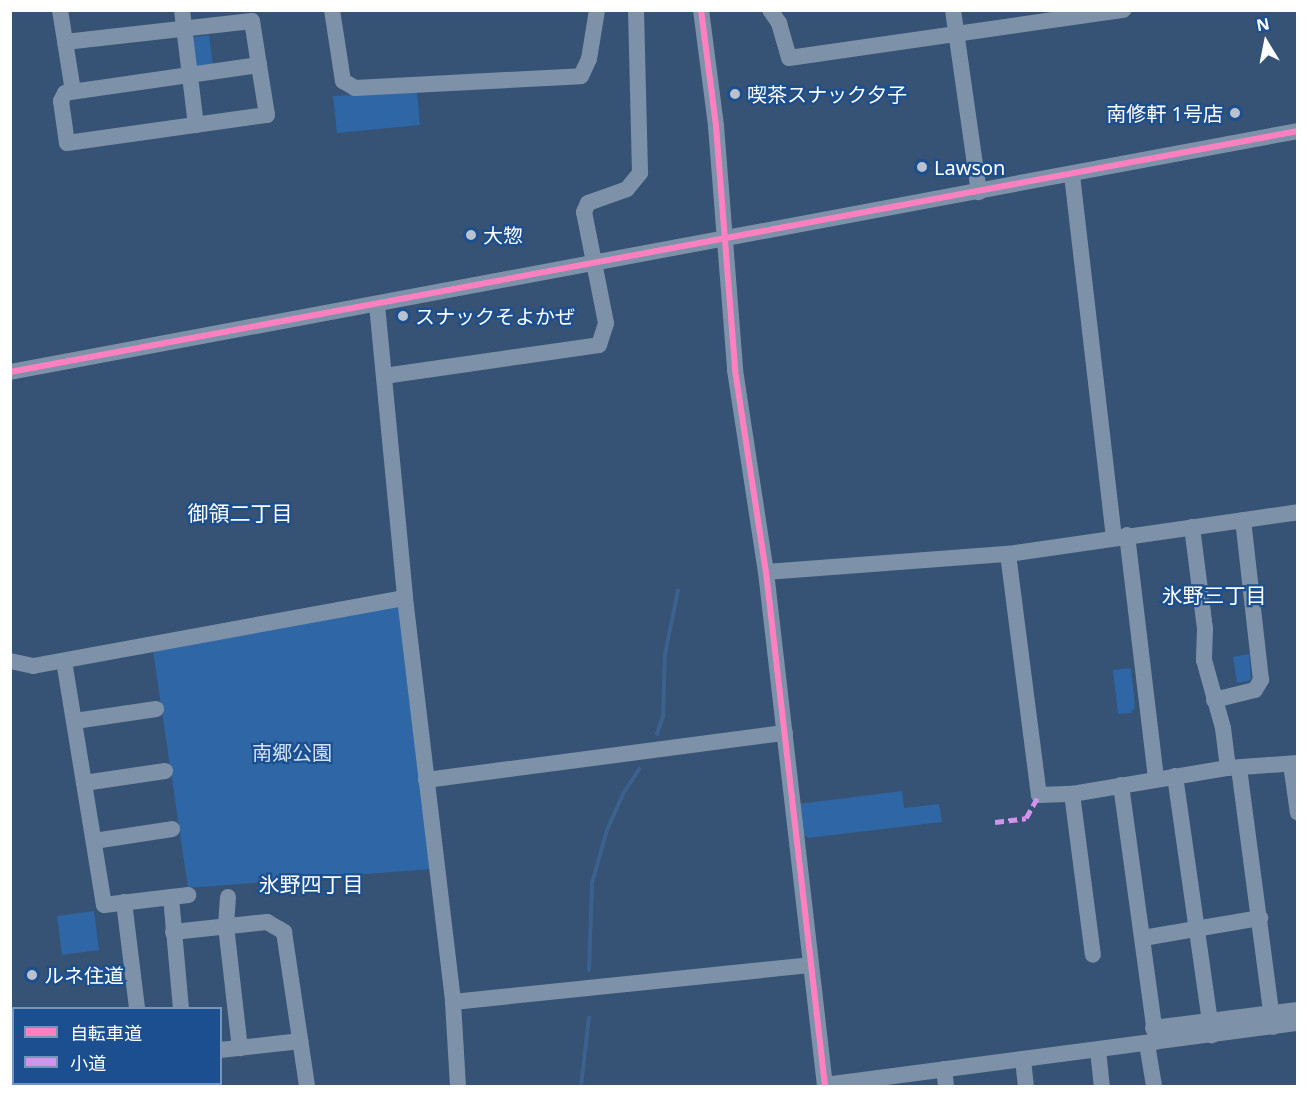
<!DOCTYPE html>
<html>
<head>
<meta charset="utf-8">
<style>
  body { margin:0 }
  #map { position:relative; width:1308px; height:1097px; overflow:hidden; background:#365274; font-family:"Noto Sans","Noto Sans JP",sans-serif }
  div>[style] { position:absolute }
  [style*='--x'] { left:calc(var(--x)*1px); top:calc(var(--y)*1px); width:calc(var(--w)*1px); rotate:calc(var(--a)*1deg) }
  .green>* { inset:0; background:#2f66a5 }
  .stream>* { height:4px; margin:-2px; padding:0 2px; transform-origin:2px; border-radius:2px; background:#3b618d }
  .minor>* { height:16px; margin:-8px; padding:0 8px; transform-origin:8px; border-radius:8px; background:#7d92a8 }
  .quiet>* { height:4.5px; margin-top:-2.25px; transform-origin:0; background:repeating-linear-gradient(90deg,#d193ec 0 9px,transparent 0 13.5px) }
  .cycleway>* { height:6px; margin:-3px; padding:0 3px; transform-origin:3px; border-radius:3px; background:#ff80c0 }
  .dots>* { width:16px; height:16px; translate:-50% -50%; box-sizing:border-box; border:3px solid #1b4f8f; border-radius:50% }
  span { translate:-50% -50%; white-space:nowrap; text-align:center; line-height:1.15; -webkit-text-stroke:4.5px #1b4f8f; paint-order:stroke }
  .poi-label { font-size:20px; color:#fff }
  .left { translate:0 -50%; text-align:left }
  .right { translate:-100% -50%; text-align:right }
  .park-label { font-size:20px; color:#cfe3fa }
  .neighbourhood-label { font-size:21px; color:#fff }
  .frame { position:absolute; inset:0; border:12px solid #fff; pointer-events:none }
  .legend { position:absolute; left:12px; top:1007px; width:210px; height:78px; box-sizing:border-box; background:#1b4f8f; border:2px solid #7695bc; margin:0; padding:8px 10px; list-style:none; font-size:18px; color:#fff }
  .legend li { display:flex; align-items:center; gap:12px; height:30px }
  .legend b { width:30px; border:2px solid #7695bc }
  .north { position:absolute; left:1236px; top:12px; width:60px; height:60px; -webkit-text-stroke:4px #1b4f8f; paint-order:stroke; rotate:350deg; font-size:16px; font-weight:700; line-height:24px; text-align:center; color:#fff }
  .north::after { content:''; display:block; margin:auto; width:21px; height:27px; background:#fff; clip-path:polygon(50% 0,100% 100%,50% 72%,0 100%) }
</style>
</head>
<body>
<div id="map">
  <div class="green">
    <div style="clip-path:polygon(209px 35px,213px 65px,193px 68px,188px 38px)"></div>
    <div style="clip-path:polygon(417px 92px,420px 125px,337px 133px,333px 96px)"></div>
    <div style="clip-path:polygon(399px 605px,431px 869px,188px 888px,153px 651px)"></div>
    <div style="clip-path:polygon(1249px 654px,1251px 680px,1237px 683px,1233px 657px)"></div>
    <div style="clip-path:polygon(1131px 668px,1135px 707px,1131px 713px,1118px 714px,1113px 670px)"></div>
    <div style="clip-path:polygon(902px 791px,904px 808px,939px 804px,942px 822px,808px 838px,800px 832px,798px 804px)"></div>
    <div style="clip-path:polygon(94px 911px,99px 950px,62px 955px,57px 916px)"></div>
  </div>
  <div class="stream">
    <div style="--x:657;--y:734;--w:18;--a:-71"></div>
    <div style="--x:663;--y:717;--w:63;--a:-88.2"></div>
    <div style="--x:665;--y:654;--w:65;--a:-78.5"></div>
    <div style="--x:589;--y:970;--w:87;--a:-88"></div>
    <div style="--x:592;--y:883;--w:55;--a:-74.2"></div>
    <div style="--x:607;--y:830;--w:39;--a:-66"></div>
    <div style="--x:623;--y:794;--w:30;--a:-57"></div>
    <div style="--x:581;--y:1086;--w:69;--a:-83.4"></div>
  </div>
  <div class="minor">
    <div style="--x:60;--y:10;--w:82;--a:80.9"></div>
    <div style="--x:182;--y:10;--w:116;--a:83.1"></div>
    <div style="--x:332;--y:10;--w:72;--a:81.2"></div>
    <div style="--x:343;--y:81;--w:14;--a:30"></div>
    <div style="--x:355;--y:88;--w:226;--a:-3"></div>
    <div style="--x:581;--y:76;--w:19;--a:-65"></div>
    <div style="--x:589;--y:59;--w:50;--a:-80.7"></div>
    <div style="--x:701;--y:10;--w:117;--a:82.6"></div>
    <div style="--x:716;--y:126;--w:245;--a:85.5"></div>
    <div style="--x:735;--y:370;--w:204;--a:81.3"></div>
    <div style="--x:766;--y:572;--w:517;--a:83.45"></div>
    <div style="--x:770;--y:10;--w:16;--a:55"></div>
    <div style="--x:779;--y:23;--w:36;--a:74"></div>
    <div style="--x:789;--y:58;--w:338;--a:-8.2"></div>
    <div style="--x:953;--y:10;--w:184;--a:81.9"></div>
    <div style="--x:65;--y:42;--w:188;--a:-6.4"></div>
    <div style="--x:252;--y:21;--w:45;--a:81"></div>
    <div style="--x:259;--y:65;--w:196;--a:171.8"></div>
    <div style="--x:65;--y:93;--w:9;--a:117"></div>
    <div style="--x:61;--y:101;--w:42;--a:81.9"></div>
    <div style="--x:67;--y:143;--w:202;--a:-8"></div>
    <div style="--x:267;--y:115;--w:51;--a:-99.1"></div>
    <div style="--x:1072;--y:175;--w:364;--a:83.4"></div>
    <div style="--x:377;--y:305;--w:294;--a:84.5"></div>
    <div style="--x:405;--y:598;--w:407;--a:83.2"></div>
    <div style="--x:453;--y:1002;--w:84;--a:86.6"></div>
    <div style="--x:10;--y:372;--w:1310;--a:-10.6"></div>
    <div style="--x:384;--y:376;--w:217;--a:-8.2"></div>
    <div style="--x:599;--y:345;--w:23;--a:-72"></div>
    <div style="--x:606;--y:323;--w:113;--a:-101.2"></div>
    <div style="--x:584;--y:212;--w:10;--a:-66"></div>
    <div style="--x:588;--y:203;--w:41;--a:-19.7"></div>
    <div style="--x:627;--y:189;--w:21;--a:-51"></div>
    <div style="--x:640;--y:173;--w:163;--a:-91.4"></div>
    <div style="--x:1192;--y:527;--w:103;--a:82.7"></div>
    <div style="--x:1205;--y:629;--w:31;--a:92"></div>
    <div style="--x:1204;--y:660;--w:71;--a:74.4"></div>
    <div style="--x:1223;--y:728;--w:40;--a:82.9"></div>
    <div style="--x:1127;--y:535;--w:245;--a:83.2"></div>
    <div style="--x:1008;--y:554;--w:293;--a:-8.2"></div>
    <div style="--x:766;--y:572;--w:243;--a:-4.3"></div>
    <div style="--x:1008;--y:554;--w:243;--a:82.7"></div>
    <div style="--x:1039;--y:795;--w:33;--a:-2"></div>
    <div style="--x:1072;--y:794;--w:158;--a:-9.5"></div>
    <div style="--x:1228;--y:768;--w:70;--a:-4.1"></div>
    <div style="--x:10;--y:661;--w:24;--a:12"></div>
    <div style="--x:33;--y:666;--w:378;--a:-10.4"></div>
    <div style="--x:64;--y:661;--w:247;--a:80.7"></div>
    <div style="--x:104;--y:905;--w:85;--a:-6.8"></div>
    <div style="--x:1214;--y:700;--w:42;--a:-13.7"></div>
    <div style="--x:1255;--y:690;--w:12;--a:-59"></div>
    <div style="--x:1261;--y:680;--w:161;--a:-96.4"></div>
    <div style="--x:75;--y:721;--w:82;--a:-8.4"></div>
    <div style="--x:1291;--y:764;--w:49;--a:81.9"></div>
    <div style="--x:1239;--y:768;--w:261;--a:82.5"></div>
    <div style="--x:1175;--y:776;--w:262;--a:81.9"></div>
    <div style="--x:426;--y:780;--w:362;--a:-7.5"></div>
    <div style="--x:84;--y:783;--w:82;--a:-8.4"></div>
    <div style="--x:1121;--y:785;--w:259;--a:82.2"></div>
    <div style="--x:1072;--y:794;--w:162;--a:82.6"></div>
    <div style="--x:94;--y:841;--w:79;--a:-8.7"></div>
    <div style="--x:171;--y:897;--w:111;--a:84.9"></div>
    <div style="--x:228;--y:897;--w:29;--a:94"></div>
    <div style="--x:226;--y:926;--w:123;--a:83.5"></div>
    <div style="--x:124;--y:902;--w:107;--a:83"></div>
    <div style="--x:173;--y:932;--w:95;--a:-6.1"></div>
    <div style="--x:267;--y:922;--w:20;--a:30"></div>
    <div style="--x:284;--y:932;--w:156;--a:81.5"></div>
    <div style="--x:1143;--y:938;--w:119;--a:-9.7"></div>
    <div style="--x:453;--y:1002;--w:359;--a:-5.9"></div>
    <div style="--x:1153;--y:1028;--w:146;--a:-7.1"></div>
    <div style="--x:10;--y:1040;--w:4;--a:0"></div>
    <div style="--x:1147;--y:1044;--w:43;--a:80.5"></div>
    <div style="--x:220;--y:1050;--w:81;--a:-6.4"></div>
    <div style="--x:1098;--y:1050;--w:36;--a:84"></div>
    <div style="--x:1023;--y:1059;--w:27;--a:84"></div>
    <div style="--x:944;--y:1069;--w:17;--a:83"></div>
    <div style="--x:825;--y:1085;--w:477;--a:-7.5"></div>
  </div>
  <div class="quiet">
    <div style="--x:995;--y:822;--w:31;--a:-7"></div>
    <div style="--x:1026;--y:818;--w:26;--a:-61"></div>
  </div>
  <div class="cycleway">
    <div style="--x:701;--y:10;--w:117;--a:82.6"></div>
    <div style="--x:716;--y:126;--w:245;--a:85.5"></div>
    <div style="--x:735;--y:370;--w:204;--a:81.3"></div>
    <div style="--x:766;--y:572;--w:517;--a:83.45"></div>
    <div style="--x:10;--y:372;--w:1310;--a:-10.6"></div>
  </div>
  <div class="dots">
    <div style="left:735px;top:94px;background:#b9c2ce"></div>
    <div style="left:1235px;top:113px;background:#b9c2ce"></div>
    <div style="left:922px;top:167px;background:#b9c2ce"></div>
    <div style="left:471px;top:235px;background:#b9c2ce"></div>
    <div style="left:403px;top:316px;background:#b9c2ce"></div>
    <div style="left:32px;top:975px;background:#b9c2ce"></div>
  </div>
  <div class="poi-label">
    <span class="left" style="left:747px;top:94px">喫茶スナック夕子</span>
    <span class="right" style="left:1223px;top:113px">南修軒 1号店</span>
    <span class="left" style="left:934px;top:167px">Lawson</span>
    <span class="left" style="left:483px;top:235px">大惣</span>
    <span class="left" style="left:415px;top:316px">スナックそよかぜ</span>
    <span class="left" style="left:44px;top:975px">ルネ住道</span>
  </div>
  <div class="park-label">
    <span style="left:292px;top:752px">南郷公園</span>
  </div>
  <div class="neighbourhood-label">
    <span style="left:240px;top:513px">御領二丁目</span>
    <span style="left:1214px;top:595px">氷野三丁目</span>
    <span style="left:311px;top:884px">氷野四丁目</span>
  </div>
  <div class="frame"></div>
  <ul class="legend">
  <li><b style="height:8px;background:#ff80c0"></b>自転車道</li>
  <li><b style="height:8px;background:#d193ec"></b>小道</li>
  </ul>
  <div class="north">N</div>
</div>
</body>
</html>
